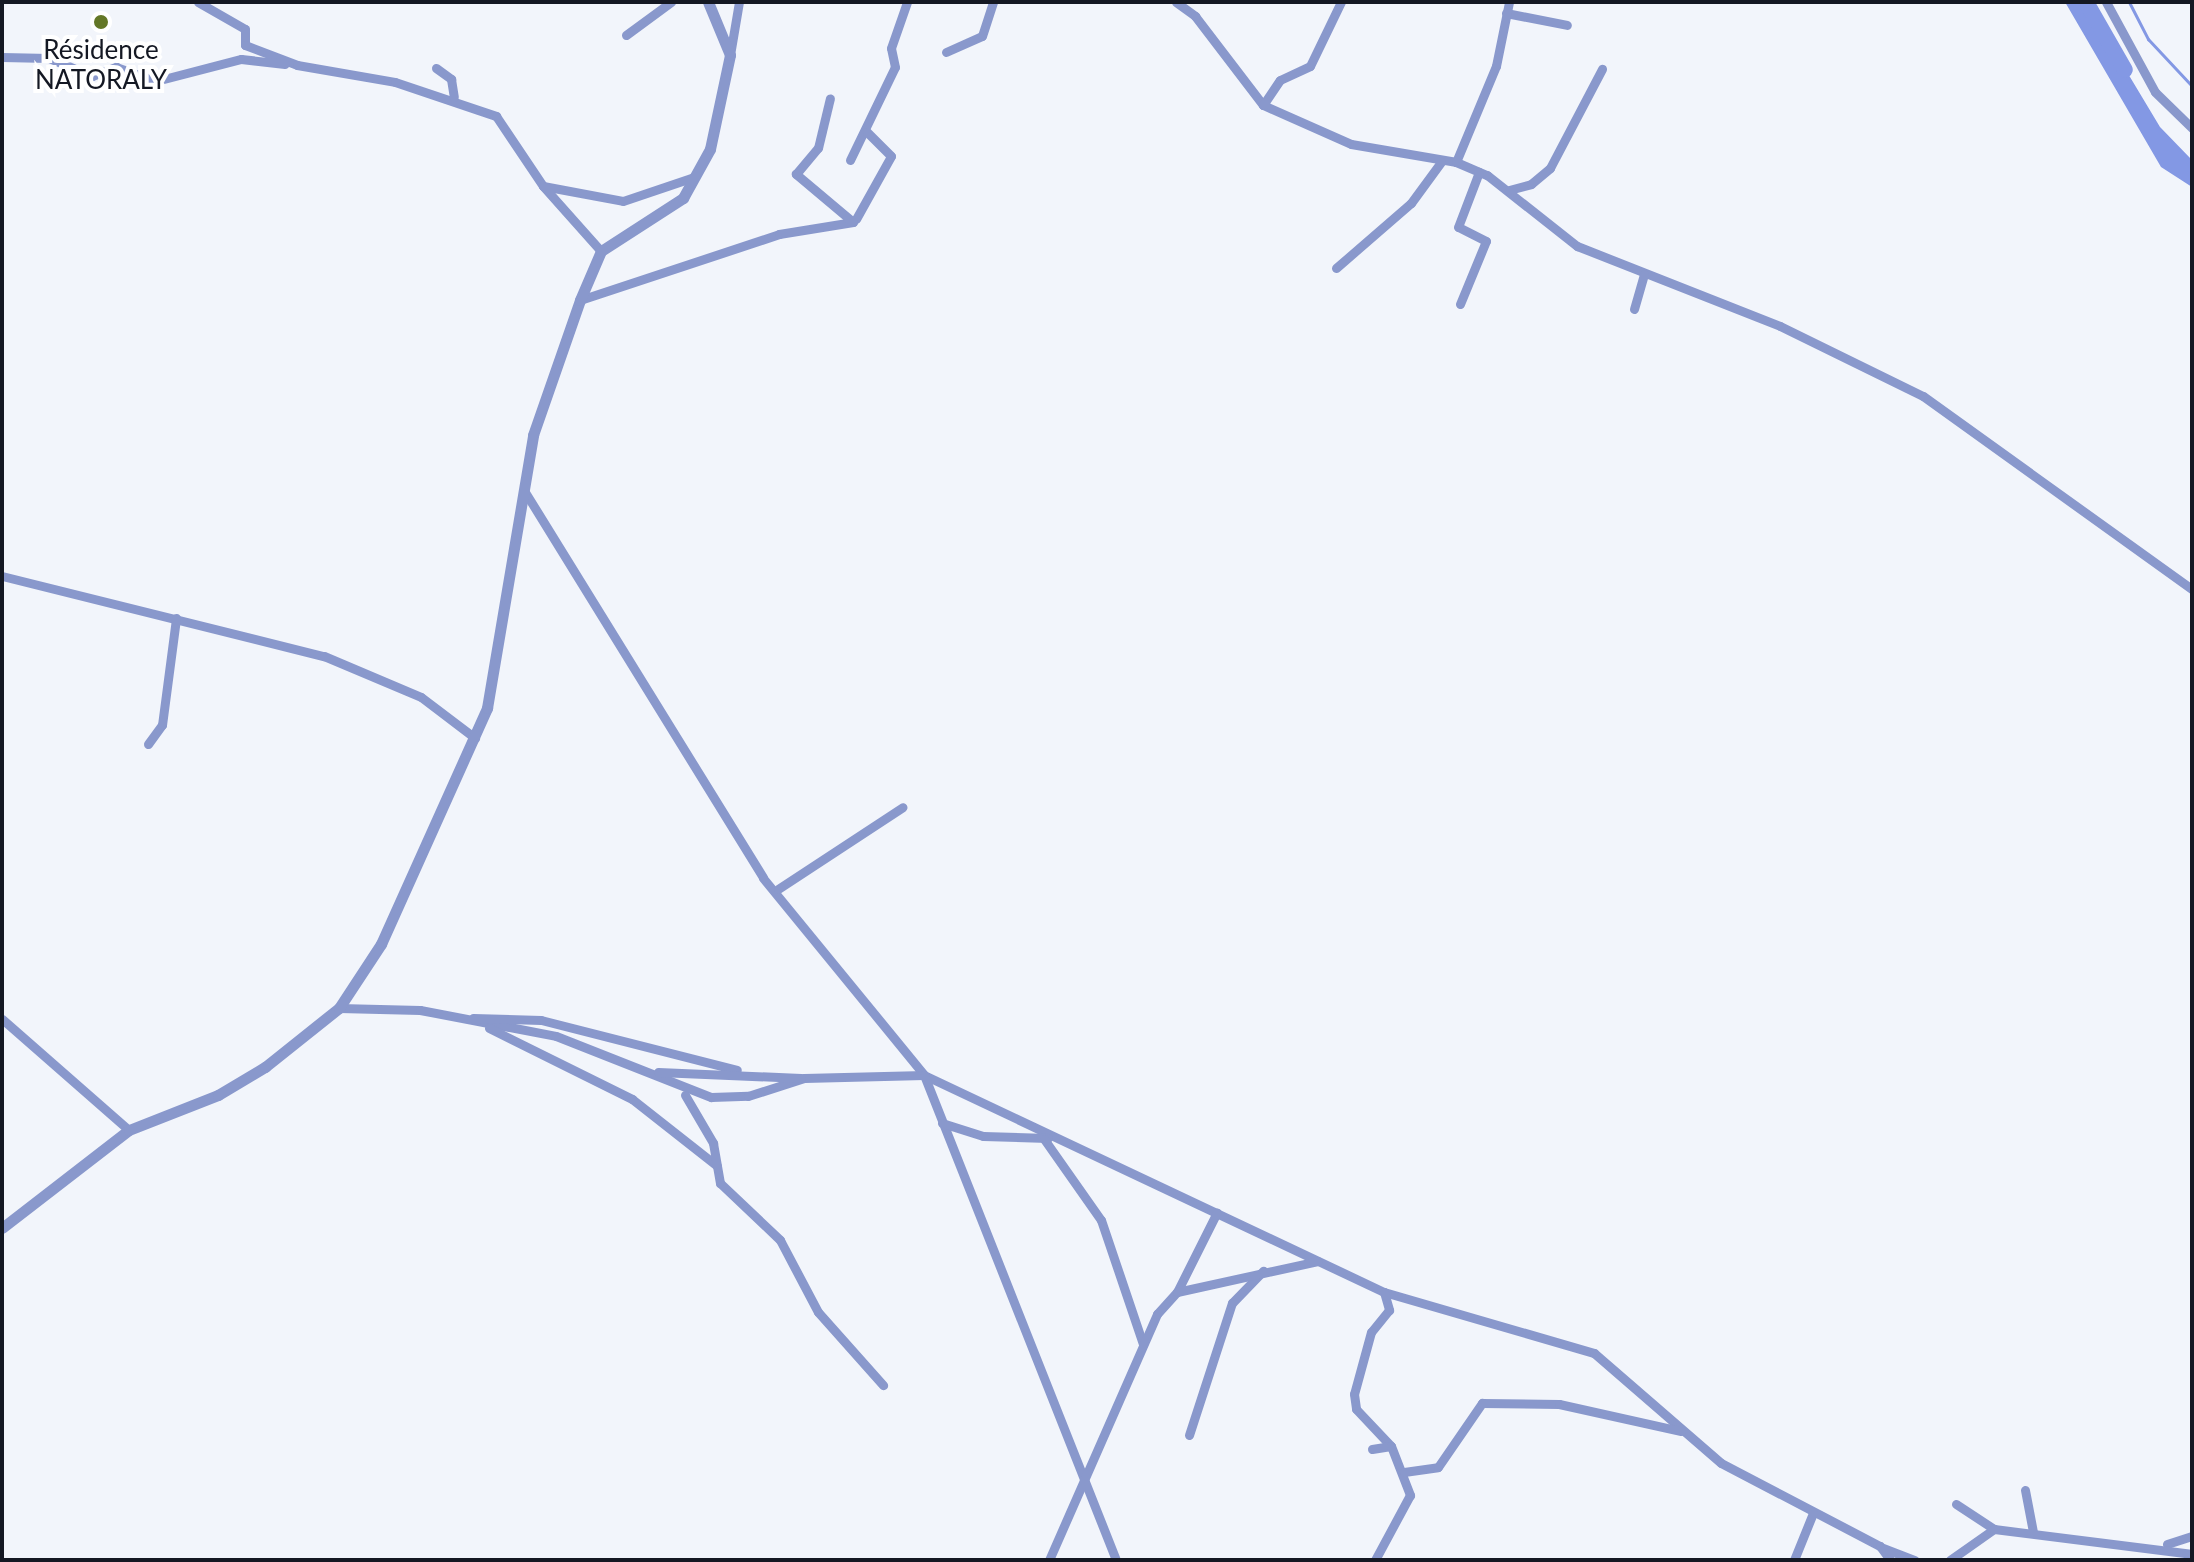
<!DOCTYPE html>
<html>
<head>
<meta charset="utf-8">
<style>
  body { margin:0 }
  #map { position:relative; width:2194px; height:1562px; overflow:hidden; background:#f2f5fb; font-family:Lato,sans-serif }
  div>[style] { position:absolute }
  [style*='--x'] { left:calc(var(--x)*1px); top:calc(var(--y)*1px); width:calc(var(--w)*1px); rotate:calc(var(--a)*1deg) }
  .water>* { inset:0; background:#8398e4 }
  .stream>* { height:3px; margin:-1.5px; padding:0 1.5px; transform-origin:1.5px; border-radius:1.5px; background:#8398e4 }
  .river>* { height:16px; margin:-8px; padding:0 8px; transform-origin:8px; border-radius:8px; background:#8398e4 }
  .minor>* { height:9px; margin:-4.5px; padding:0 4.5px; transform-origin:4.5px; border-radius:4.5px; background:#8998cc }
  .tertiary>* { height:11px; margin:-5.5px; padding:0 5.5px; transform-origin:5.5px; border-radius:5.5px; background:#8998cc }
  .dots>* { width:22px; height:22px; translate:-50% -50%; box-sizing:border-box; border:4px solid #fff; border-radius:50% }
  span { translate:-50% -50%; white-space:nowrap; text-align:center; line-height:1.15; -webkit-text-stroke:8px #fff; paint-order:stroke }
  .poi-label { font-size:26px; color:#141823 }
  .frame { position:absolute; inset:0; border:4px solid #141823; pointer-events:none }
</style>
</head>
<body>
<div id="map">
  <div class="water">
    <div style="clip-path:polygon(2065px 2px,2085px 2px,2160px 127px,2192px 160px,2192px 187px,2161px 167px)"></div>
  </div>
  <div class="stream">
    <div style="--x:2129;--y:2;--w:42;--a:62.8"></div>
    <div style="--x:2148;--y:39;--w:64;--a:46.9"></div>
  </div>
  <div class="river">
    <div style="--x:2086;--y:2;--w:78;--a:60.2"></div>
  </div>
  <div class="minor">
    <div style="--x:198;--y:2;--w:54;--a:29.9"></div>
    <div style="--x:245;--y:29;--w:16;--a:90"></div>
    <div style="--x:245;--y:45;--w:56;--a:21"></div>
    <div style="--x:297;--y:65;--w:99;--a:9.8"></div>
    <div style="--x:395;--y:82;--w:107;--a:18.6"></div>
    <div style="--x:496;--y:116;--w:84;--a:56.1"></div>
    <div style="--x:543;--y:186;--w:81;--a:10.6"></div>
    <div style="--x:623;--y:201;--w:75;--a:-18.7"></div>
    <div style="--x:1176;--y:2;--w:24;--a:36"></div>
    <div style="--x:1195;--y:16;--w:112;--a:52.6"></div>
    <div style="--x:1263;--y:105;--w:96;--a:23.9"></div>
    <div style="--x:1351;--y:144;--w:107;--a:9.7"></div>
    <div style="--x:1456;--y:162;--w:34;--a:23"></div>
    <div style="--x:1487;--y:175;--w:115;--a:38.3"></div>
    <div style="--x:1577;--y:246;--w:218;--a:21.5"></div>
    <div style="--x:1780;--y:326;--w:159;--a:26.1"></div>
    <div style="--x:1923;--y:396;--w:331;--a:35.7"></div>
    <div style="--x:2106;--y:2;--w:102;--a:61.4"></div>
    <div style="--x:2155;--y:92;--w:52;--a:44.2"></div>
    <div style="--x:1506;--y:13;--w:62;--a:11.1"></div>
    <div style="--x:626;--y:35;--w:56;--a:-36.3"></div>
    <div style="--x:946;--y:52;--w:39;--a:-24"></div>
    <div style="--x:982;--y:36;--w:36;--a:-72"></div>
    <div style="--x:730;--y:55;--w:54;--a:-80.4"></div>
    <div style="--x:2;--y:57;--w:47;--a:1.2"></div>
    <div style="--x:49;--y:58;--w:47;--a:22.7"></div>
    <div style="--x:92;--y:76;--w:26;--a:-21"></div>
    <div style="--x:116;--y:67;--w:42;--a:19.3"></div>
    <div style="--x:156;--y:81;--w:88;--a:-14.5"></div>
    <div style="--x:241;--y:59;--w:44;--a:6.5"></div>
    <div style="--x:436;--y:68;--w:19;--a:36"></div>
    <div style="--x:451;--y:79;--w:18;--a:81"></div>
    <div style="--x:1263;--y:105;--w:30;--a:-56"></div>
    <div style="--x:1280;--y:80;--w:33;--a:-25"></div>
    <div style="--x:1310;--y:66;--w:71;--a:-64.2"></div>
    <div style="--x:850;--y:160;--w:103;--a:-64.2"></div>
    <div style="--x:895;--y:67;--w:19;--a:-102"></div>
    <div style="--x:891;--y:48;--w:49;--a:-70.8"></div>
    <div style="--x:1456;--y:162;--w:104;--a:-67.4"></div>
    <div style="--x:1496;--y:66;--w:65;--a:-78.5"></div>
    <div style="--x:543;--y:186;--w:87;--a:48.3"></div>
    <div style="--x:1509;--y:190;--w:23;--a:-15"></div>
    <div style="--x:1531;--y:184;--w:25;--a:-40"></div>
    <div style="--x:1550;--y:168;--w:112;--a:-62.3"></div>
    <div style="--x:856;--y:219;--w:72;--a:-60.9"></div>
    <div style="--x:891;--y:156;--w:34;--a:-135"></div>
    <div style="--x:1336;--y:268;--w:99;--a:-40.9"></div>
    <div style="--x:1411;--y:203;--w:51;--a:-53.8"></div>
    <div style="--x:580;--y:300;--w:210;--a:-18.3"></div>
    <div style="--x:779;--y:234;--w:75;--a:-9.2"></div>
    <div style="--x:853;--y:222;--w:75;--a:-139.9"></div>
    <div style="--x:796;--y:174;--w:34;--a:-50"></div>
    <div style="--x:818;--y:148;--w:51;--a:-76.5"></div>
    <div style="--x:1460;--y:304;--w:68;--a:-67.6"></div>
    <div style="--x:1486;--y:241;--w:31;--a:-153"></div>
    <div style="--x:1458;--y:227;--w:59;--a:-69.1"></div>
    <div style="--x:1634;--y:309;--w:36;--a:-74"></div>
    <div style="--x:525;--y:492;--w:453;--a:58.3"></div>
    <div style="--x:763;--y:878;--w:254;--a:50.7"></div>
    <div style="--x:924;--y:1075;--w:509;--a:25.26"></div>
    <div style="--x:1384;--y:1292;--w:219;--a:16.2"></div>
    <div style="--x:1594;--y:1353;--w:168;--a:40.9"></div>
    <div style="--x:1721;--y:1463;--w:179;--a:27.6"></div>
    <div style="--x:1880;--y:1546;--w:17;--a:54"></div>
    <div style="--x:2;--y:576;--w:332;--a:14"></div>
    <div style="--x:324;--y:656;--w:105;--a:22.9"></div>
    <div style="--x:421;--y:697;--w:68;--a:37.2"></div>
    <div style="--x:148;--y:744;--w:24;--a:-54"></div>
    <div style="--x:162;--y:725;--w:108;--a:-82.5"></div>
    <div style="--x:778;--y:889;--w:149;--a:-33.3"></div>
    <div style="--x:339;--y:1008;--w:81;--a:1.4"></div>
    <div style="--x:420;--y:1010;--w:138;--a:10.8"></div>
    <div style="--x:556;--y:1036;--w:167;--a:21.5"></div>
    <div style="--x:711;--y:1097;--w:37;--a:-2"></div>
    <div style="--x:748;--y:1096;--w:59;--a:-17.8"></div>
    <div style="--x:804;--y:1078;--w:120;--a:-1.4"></div>
    <div style="--x:924;--y:1075;--w:522;--a:68.4"></div>
    <div style="--x:473;--y:1018;--w:68;--a:1.7"></div>
    <div style="--x:541;--y:1020;--w:202;--a:14.3"></div>
    <div style="--x:2;--y:1019;--w:169;--a:41.2"></div>
    <div style="--x:489;--y:1028;--w:160;--a:26.4"></div>
    <div style="--x:632;--y:1099;--w:108;--a:38.2"></div>
    <div style="--x:658;--y:1072;--w:143;--a:2.4"></div>
    <div style="--x:685;--y:1095;--w:56;--a:59.7"></div>
    <div style="--x:713;--y:1143;--w:41;--a:80.1"></div>
    <div style="--x:720;--y:1183;--w:83;--a:43.5"></div>
    <div style="--x:780;--y:1240;--w:81;--a:62.2"></div>
    <div style="--x:818;--y:1312;--w:98;--a:48.3"></div>
    <div style="--x:942;--y:1123;--w:43;--a:17.6"></div>
    <div style="--x:983;--y:1136;--w:65;--a:1.8"></div>
    <div style="--x:1044;--y:1139;--w:99;--a:54.9"></div>
    <div style="--x:1101;--y:1220;--w:131;--a:71.3"></div>
    <div style="--x:1177;--y:1292;--w:89;--a:-63.4"></div>
    <div style="--x:1384;--y:1292;--w:19;--a:74"></div>
    <div style="--x:1389;--y:1310;--w:28;--a:129"></div>
    <div style="--x:1371;--y:1332;--w:64;--a:105.3"></div>
    <div style="--x:1354;--y:1394;--w:15;--a:82"></div>
    <div style="--x:1356;--y:1409;--w:51;--a:46.6"></div>
    <div style="--x:1189;--y:1435;--w:139;--a:-72"></div>
    <div style="--x:1232;--y:1303;--w:45;--a:-45.9"></div>
    <div style="--x:1372;--y:1449;--w:19;--a:-9"></div>
    <div style="--x:1391;--y:1446;--w:53;--a:68.8"></div>
    <div style="--x:1410;--y:1495;--w:74;--a:118.3"></div>
    <div style="--x:1404;--y:1472;--w:34;--a:-8"></div>
    <div style="--x:1438;--y:1467;--w:78;--a:-55.5"></div>
    <div style="--x:1482;--y:1403;--w:77;--a:0.7"></div>
    <div style="--x:1559;--y:1404;--w:125;--a:12.5"></div>
    <div style="--x:2025;--y:1490;--w:43;--a:79.2"></div>
    <div style="--x:1956;--y:1504;--w:45;--a:33.3"></div>
    <div style="--x:2167;--y:1544;--w:26;--a:-18"></div>
    <div style="--x:1883;--y:1548;--w:34;--a:21"></div>
    <div style="--x:1049;--y:1560;--w:269;--a:-66.3"></div>
    <div style="--x:1157;--y:1314;--w:30;--a:-48"></div>
    <div style="--x:1177;--y:1292;--w:144;--a:-12.4"></div>
    <div style="--x:1794;--y:1560;--w:51;--a:-68"></div>
    <div style="--x:1950;--y:1560;--w:54;--a:-35.2"></div>
    <div style="--x:1994;--y:1529;--w:200;--a:7.2"></div>
  </div>
  <div class="tertiary">
    <div style="--x:2;--y:1228;--w:160;--a:-37.7"></div>
    <div style="--x:129;--y:1130;--w:96;--a:-21.5"></div>
    <div style="--x:218;--y:1095;--w:55;--a:-30.8"></div>
    <div style="--x:265;--y:1067;--w:95;--a:-38.6"></div>
    <div style="--x:339;--y:1008;--w:77;--a:-56.7"></div>
    <div style="--x:381;--y:944;--w:259;--a:-65.8"></div>
    <div style="--x:487;--y:708;--w:277;--a:-80.4"></div>
    <div style="--x:533;--y:435;--w:143;--a:-70.8"></div>
    <div style="--x:580;--y:300;--w:53;--a:-66.8"></div>
    <div style="--x:601;--y:251;--w:98;--a:-32.9"></div>
    <div style="--x:683;--y:198;--w:56;--a:-61.1"></div>
    <div style="--x:710;--y:149;--w:96;--a:-78"></div>
    <div style="--x:730;--y:55;--w:57;--a:-112.5"></div>
  </div>
  <div class="dots">
    <div style="left:101px;top:22px;background:#637726"></div>
  </div>
  <div class="poi-label">
    <span style="left:101px;top:65px">Résidence<br>NATORALY</span>
  </div>
  <div class="frame"></div>
</div>
</body>
</html>
